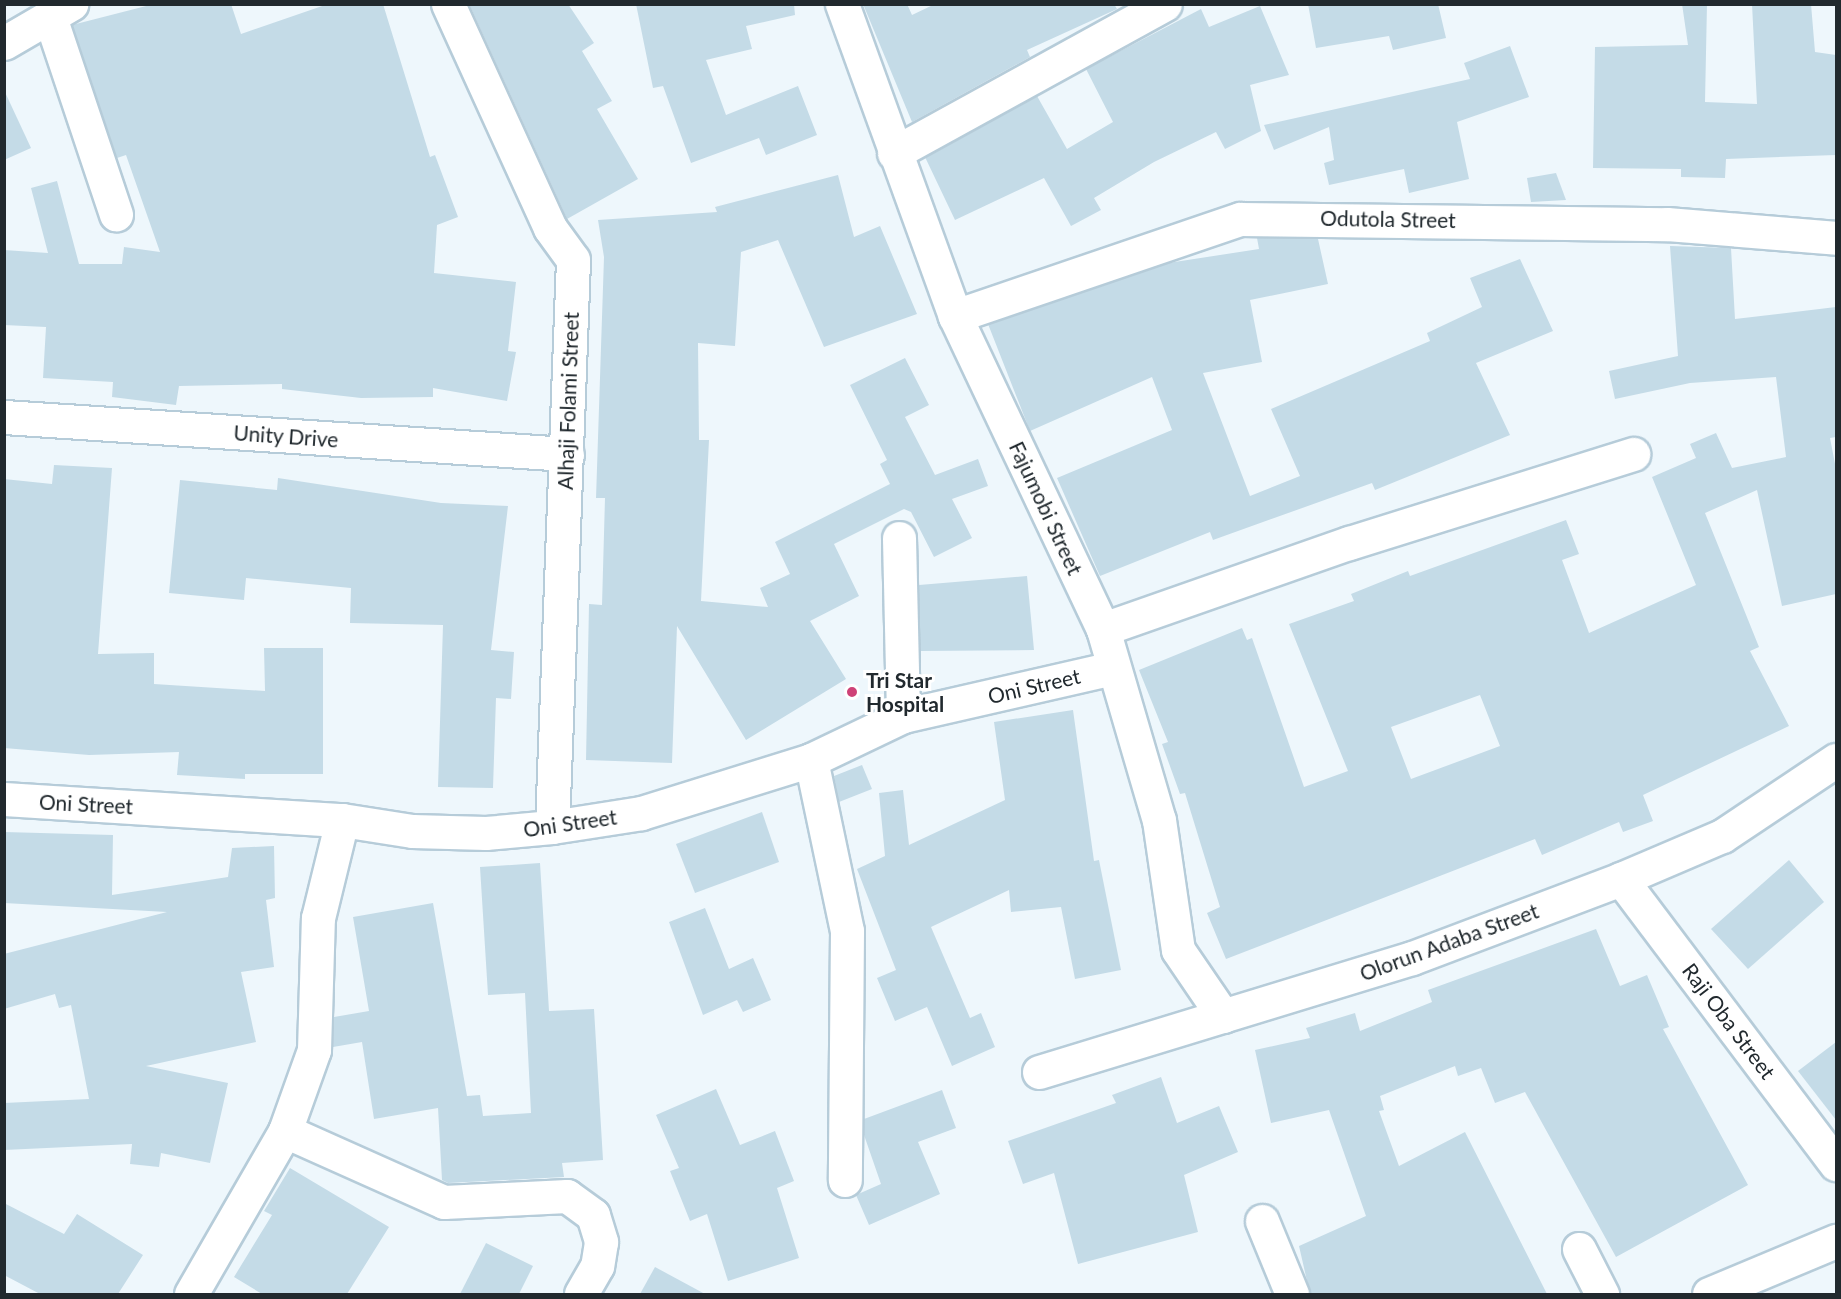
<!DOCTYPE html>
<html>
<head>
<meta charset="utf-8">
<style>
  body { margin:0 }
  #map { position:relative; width:1841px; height:1299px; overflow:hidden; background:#eef7fc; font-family:Lato,sans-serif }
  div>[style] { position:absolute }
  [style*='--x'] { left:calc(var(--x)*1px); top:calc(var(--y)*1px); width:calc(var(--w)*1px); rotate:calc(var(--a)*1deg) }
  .building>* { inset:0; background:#c4dbe7 }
  .roads { filter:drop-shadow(2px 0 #b6ccd9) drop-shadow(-2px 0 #b6ccd9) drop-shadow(0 2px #b6ccd9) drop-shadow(0 -2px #b6ccd9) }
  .minor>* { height:33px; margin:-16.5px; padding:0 16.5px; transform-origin:16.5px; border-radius:16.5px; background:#fff }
  .dots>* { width:16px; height:16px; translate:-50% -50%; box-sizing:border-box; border:3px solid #fff; border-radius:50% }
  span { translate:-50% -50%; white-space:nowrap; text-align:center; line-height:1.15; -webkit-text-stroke:6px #fff; paint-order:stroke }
  .street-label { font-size:21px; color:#21292e }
  .poi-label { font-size:21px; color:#21292e; font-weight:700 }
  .left { translate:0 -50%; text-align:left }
  .frame { position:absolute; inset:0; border:6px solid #21292e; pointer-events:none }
</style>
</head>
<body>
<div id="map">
  <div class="building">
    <div style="clip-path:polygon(154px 4px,231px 4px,241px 34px,328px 4px,383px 4px,430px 157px,435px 155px,458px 217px,437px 225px,434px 273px,516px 282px,508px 351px,516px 352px,507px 401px,433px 388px,433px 397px,361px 398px,282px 389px,282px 384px,179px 386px,176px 405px,112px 397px,113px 382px,43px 378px,46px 327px,4px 325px,4px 250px,48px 253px,31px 188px,57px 181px,79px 264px,122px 264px,124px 247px,160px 252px,126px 155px,117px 158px,72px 25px)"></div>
    <div style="clip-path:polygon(469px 4px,568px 4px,594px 43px,582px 51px,612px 101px,597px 109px,638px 179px,567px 219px)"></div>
    <div style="clip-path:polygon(636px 4px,794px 4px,795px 15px,746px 26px,752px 49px,706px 60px,726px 115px,798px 86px,817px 135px,766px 155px,759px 138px,691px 163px,663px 86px,653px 88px)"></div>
    <div style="clip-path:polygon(863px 4px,907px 4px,912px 15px,935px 4px,1114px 4px,1117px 9px,1027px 50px,1030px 57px,912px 122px)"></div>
    <div style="clip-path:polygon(1308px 4px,1438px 4px,1446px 38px,1393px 50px,1389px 36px,1316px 48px)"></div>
    <div style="clip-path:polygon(1682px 4px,1707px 4px,1705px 102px,1757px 104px,1752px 4px,1811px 4px,1815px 52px,1836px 55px,1836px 155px,1726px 159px,1725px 178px,1681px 177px,1681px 169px,1593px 168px,1595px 47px,1688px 45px)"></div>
    <div style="clip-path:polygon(1260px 6px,1289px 75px,1250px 85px,1261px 131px,1225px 149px,1216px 132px,1154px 162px,1094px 198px,1101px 210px,1071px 226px,1044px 178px,955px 220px,925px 157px,1037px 96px,1067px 149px,1113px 122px,1086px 69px,1201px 9px,1209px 27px)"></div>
    <div style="clip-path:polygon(1510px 46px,1529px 97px,1457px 122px,1469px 179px,1409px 193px,1404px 169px,1329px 185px,1324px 163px,1334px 160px,1329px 127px,1274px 150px,1264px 125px,1470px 79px,1464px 63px)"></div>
    <div style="clip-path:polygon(4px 90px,31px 148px,4px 160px)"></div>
    <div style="clip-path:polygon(1556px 173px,1566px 200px,1531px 202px,1527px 178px)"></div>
    <div style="clip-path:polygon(838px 175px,854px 237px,880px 226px,917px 314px,824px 347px,778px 240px,741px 252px,735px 346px,698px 343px,699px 440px,709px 440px,701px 601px,768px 607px,760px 588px,790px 574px,775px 542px,890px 484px,880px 464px,887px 460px,850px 385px,905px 358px,929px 405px,905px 417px,935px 475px,978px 459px,988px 486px,952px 499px,972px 538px,934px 557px,911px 512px,904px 509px,834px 544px,859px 596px,810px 621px,846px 679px,746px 740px,677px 626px,672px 763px,586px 760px,589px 604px,602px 605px,605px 498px,596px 498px,604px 257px,598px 220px,717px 212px,715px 207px)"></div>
    <div style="clip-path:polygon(1257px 238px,1318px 239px,1328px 284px,1250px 300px,1262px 362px,1203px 373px,1250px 496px,1300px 476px,1271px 409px,1430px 341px,1427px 333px,1482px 307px,1470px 278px,1520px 259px,1553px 331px,1476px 363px,1510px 435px,1375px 490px,1372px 483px,1213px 540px,1210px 532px,1100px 576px,1057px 478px,1172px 430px,1152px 377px,1030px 431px,988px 324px,1168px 263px,1259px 249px)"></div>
    <div style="clip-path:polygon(evenodd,1670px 246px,1731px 248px,1735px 319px,1836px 307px,1836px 437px,1830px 438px,1836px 469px,1836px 594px,1782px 606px,1757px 490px,1705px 513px,1759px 647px,1750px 651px,1789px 726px,1643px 795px,1653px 821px,1623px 832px,1619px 822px,1542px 855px,1535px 839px,1226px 959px,1207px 913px,1220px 907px,1185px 793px,1180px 794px,1162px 744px,1168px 742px,1139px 670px,1242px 628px,1247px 640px,1252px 638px,1304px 787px,1348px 771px,1289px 624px,1354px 601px,1351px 594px,1408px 571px,1410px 576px,1566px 520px,1579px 554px,1562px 560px,1589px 633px,1696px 585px,1652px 477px,1696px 458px,1690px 444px,1716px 433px,1732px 468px,1786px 457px,1776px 377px,1690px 383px,1615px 399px,1609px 371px,1678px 356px,1670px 246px,1480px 695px,1500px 746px,1411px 779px,1391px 727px,1480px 695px)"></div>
    <div style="clip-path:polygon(54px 465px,112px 468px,98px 654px,154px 653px,154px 684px,265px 691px,264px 648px,323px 648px,323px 774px,245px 774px,245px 779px,177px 775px,179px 752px,89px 755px,4px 748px,4px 479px,52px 484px)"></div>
    <div style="clip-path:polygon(278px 478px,441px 503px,508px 506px,491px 650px,514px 652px,511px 699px,496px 698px,493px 788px,438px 787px,443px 625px,350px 623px,351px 588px,246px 578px,244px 600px,169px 593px,180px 480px,277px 490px)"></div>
    <div style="clip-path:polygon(1027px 576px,1034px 650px,920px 651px,919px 585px)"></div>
    <div style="clip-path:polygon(1073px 710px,1094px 861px,1099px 860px,1121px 970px,1075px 979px,1061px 907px,1011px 912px,1009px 890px,931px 927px,970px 1018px,981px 1013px,995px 1047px,952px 1066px,927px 1007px,895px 1021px,877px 978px,896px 970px,857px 869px,885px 856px,879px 793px,903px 790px,909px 845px,1005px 800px,994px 722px)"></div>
    <div style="clip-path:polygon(862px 765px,872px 789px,839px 802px,834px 776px)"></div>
    <div style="clip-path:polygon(762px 812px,779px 862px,695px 893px,676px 844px)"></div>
    <div style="clip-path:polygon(4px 832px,113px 835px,112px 895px,228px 877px,232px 848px,274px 846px,275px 898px,266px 900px,274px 967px,241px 972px,256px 1042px,146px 1066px,228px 1083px,210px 1163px,161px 1153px,159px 1167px,130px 1164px,132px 1144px,4px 1150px,4px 1103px,89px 1099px,71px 1005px,59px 1008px,55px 994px,4px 1009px,4px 954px,167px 912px,4px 903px)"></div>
    <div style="clip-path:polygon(1789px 860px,1824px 902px,1748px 969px,1711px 929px)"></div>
    <div style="clip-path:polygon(540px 863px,549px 1011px,594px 1009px,603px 1160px,562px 1163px,564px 1177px,448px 1183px,442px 1180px,438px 1108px,374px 1119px,362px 1042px,333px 1047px,334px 1017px,369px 1011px,353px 917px,433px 903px,467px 1096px,480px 1095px,483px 1116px,531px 1113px,525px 993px,488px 995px,480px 867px)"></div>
    <div style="clip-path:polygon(705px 908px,729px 969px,753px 958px,771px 1000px,743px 1012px,737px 1000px,703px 1015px,669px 922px)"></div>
    <div style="clip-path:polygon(1596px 929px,1620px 986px,1647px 975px,1669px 1027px,1663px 1029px,1748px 1185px,1616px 1257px,1525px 1092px,1495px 1103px,1481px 1068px,1458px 1076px,1455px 1066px,1380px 1096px,1384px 1110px,1379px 1111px,1399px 1166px,1465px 1132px,1547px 1294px,1310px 1294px,1299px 1246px,1366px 1216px,1329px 1110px,1271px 1123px,1255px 1050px,1310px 1038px,1306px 1028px,1355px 1013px,1360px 1031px,1432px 1002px,1428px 990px)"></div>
    <div style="clip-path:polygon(1836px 1042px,1836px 1120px,1798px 1071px)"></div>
    <div style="clip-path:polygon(1161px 1077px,1177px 1123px,1219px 1106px,1238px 1152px,1184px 1175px,1198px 1232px,1078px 1264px,1054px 1173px,1023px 1184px,1008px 1141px,1116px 1103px,1112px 1095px)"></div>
    <div style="clip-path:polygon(716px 1089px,740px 1145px,775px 1131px,794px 1181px,777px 1188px,799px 1258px,728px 1281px,707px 1214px,690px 1221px,670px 1171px,679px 1168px,656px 1115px)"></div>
    <div style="clip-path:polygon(942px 1090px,956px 1128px,918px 1142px,940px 1194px,869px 1225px,856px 1195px,881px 1184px,864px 1135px,864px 1119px)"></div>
    <div style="clip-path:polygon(290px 1168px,389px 1227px,347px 1294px,262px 1294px,234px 1277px,272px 1215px,264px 1211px)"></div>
    <div style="clip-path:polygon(4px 1203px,64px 1234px,77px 1214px,143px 1255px,118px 1294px,40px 1294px,4px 1275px)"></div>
    <div style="clip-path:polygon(486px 1243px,533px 1266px,519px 1294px,460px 1294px)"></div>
    <div style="clip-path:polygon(655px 1267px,705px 1294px,640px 1294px)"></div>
  </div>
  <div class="roads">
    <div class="minor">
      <div style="--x:448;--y:4;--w:246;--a:65.5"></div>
      <div style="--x:550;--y:228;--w:39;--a:54"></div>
      <div style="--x:573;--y:260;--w:567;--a:92.12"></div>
      <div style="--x:842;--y:4;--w:332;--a:70.1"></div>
      <div style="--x:955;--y:316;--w:346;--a:64.7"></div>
      <div style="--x:1103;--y:629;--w:199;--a:73.7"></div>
      <div style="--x:1159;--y:820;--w:131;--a:81.7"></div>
      <div style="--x:1178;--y:950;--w:80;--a:55.7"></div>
      <div style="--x:51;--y:20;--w:205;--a:71.5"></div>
      <div style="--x:4;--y:43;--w:78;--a:-30.2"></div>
      <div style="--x:894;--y:153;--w:309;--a:-28.8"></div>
      <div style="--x:955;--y:316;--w:301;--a:-18.8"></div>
      <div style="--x:1240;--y:219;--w:427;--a:0.7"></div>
      <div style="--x:1667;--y:224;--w:170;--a:4.7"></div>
      <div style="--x:4;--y:417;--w:564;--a:3.76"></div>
      <div style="--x:899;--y:538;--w:178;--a:88.7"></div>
      <div style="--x:1103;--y:629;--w:261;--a:-19.3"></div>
      <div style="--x:1349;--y:543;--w:298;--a:-17.4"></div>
      <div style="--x:811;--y:760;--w:175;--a:78.1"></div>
      <div style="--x:847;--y:931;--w:249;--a:90.5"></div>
      <div style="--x:4;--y:799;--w:339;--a:3.6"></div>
      <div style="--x:342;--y:820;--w:71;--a:8.9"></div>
      <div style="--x:412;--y:831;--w:74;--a:1.5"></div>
      <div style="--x:486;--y:833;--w:66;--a:-5.2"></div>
      <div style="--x:552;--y:827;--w:90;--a:-8.9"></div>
      <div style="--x:641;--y:813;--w:178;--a:-17.3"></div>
      <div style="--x:811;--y:760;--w:102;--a:-25.6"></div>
      <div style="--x:903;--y:716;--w:215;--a:-12.9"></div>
      <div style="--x:1621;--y:879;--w:357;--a:53"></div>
      <div style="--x:1039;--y:1072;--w:390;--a:-17"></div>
      <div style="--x:1412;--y:958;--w:223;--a:-20.7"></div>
      <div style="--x:1621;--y:879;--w:110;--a:-23.1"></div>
      <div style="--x:1722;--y:836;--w:137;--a:-33.7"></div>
      <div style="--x:285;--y:1131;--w:174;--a:24.1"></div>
      <div style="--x:444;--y:1202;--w:123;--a:-2.8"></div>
      <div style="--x:567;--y:1196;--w:32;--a:36"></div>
      <div style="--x:593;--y:1215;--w:28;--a:73"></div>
      <div style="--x:601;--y:1242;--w:24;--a:99"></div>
      <div style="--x:597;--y:1266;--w:32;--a:120"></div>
      <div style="--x:1262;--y:1221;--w:79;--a:67.7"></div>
      <div style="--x:1579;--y:1249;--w:51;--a:62.9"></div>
      <div style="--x:191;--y:1294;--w:188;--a:-60"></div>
      <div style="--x:285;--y:1131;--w:86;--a:-70.3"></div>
      <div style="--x:314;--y:1050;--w:132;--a:-88.3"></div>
      <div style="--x:318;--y:918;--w:101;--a:-76.2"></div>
      <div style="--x:1709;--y:1294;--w:138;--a:-22.7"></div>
    </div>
  </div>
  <div class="dots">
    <div style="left:852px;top:692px;background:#ce4277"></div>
  </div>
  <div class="street-label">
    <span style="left:1388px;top:219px;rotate:1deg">Odutola Street</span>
    <span style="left:568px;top:401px;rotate:-88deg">Alhaji Folami Street</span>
    <span style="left:286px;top:436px;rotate:4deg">Unity Drive</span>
    <span style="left:1046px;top:508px;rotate:65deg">Fajumobi Street</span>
    <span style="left:1034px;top:686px;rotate:-13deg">Oni Street</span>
    <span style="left:86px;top:804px;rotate:3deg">Oni Street</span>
    <span style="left:570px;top:823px;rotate:-8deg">Oni Street</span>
    <span style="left:1449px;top:942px;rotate:-20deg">Olorun Adaba Street</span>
    <span style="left:1729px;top:1021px;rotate:53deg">Raji Oba Street</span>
  </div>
  <div class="poi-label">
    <span class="left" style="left:866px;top:692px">Tri Star<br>Hospital</span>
  </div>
  <div class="frame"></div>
</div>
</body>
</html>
